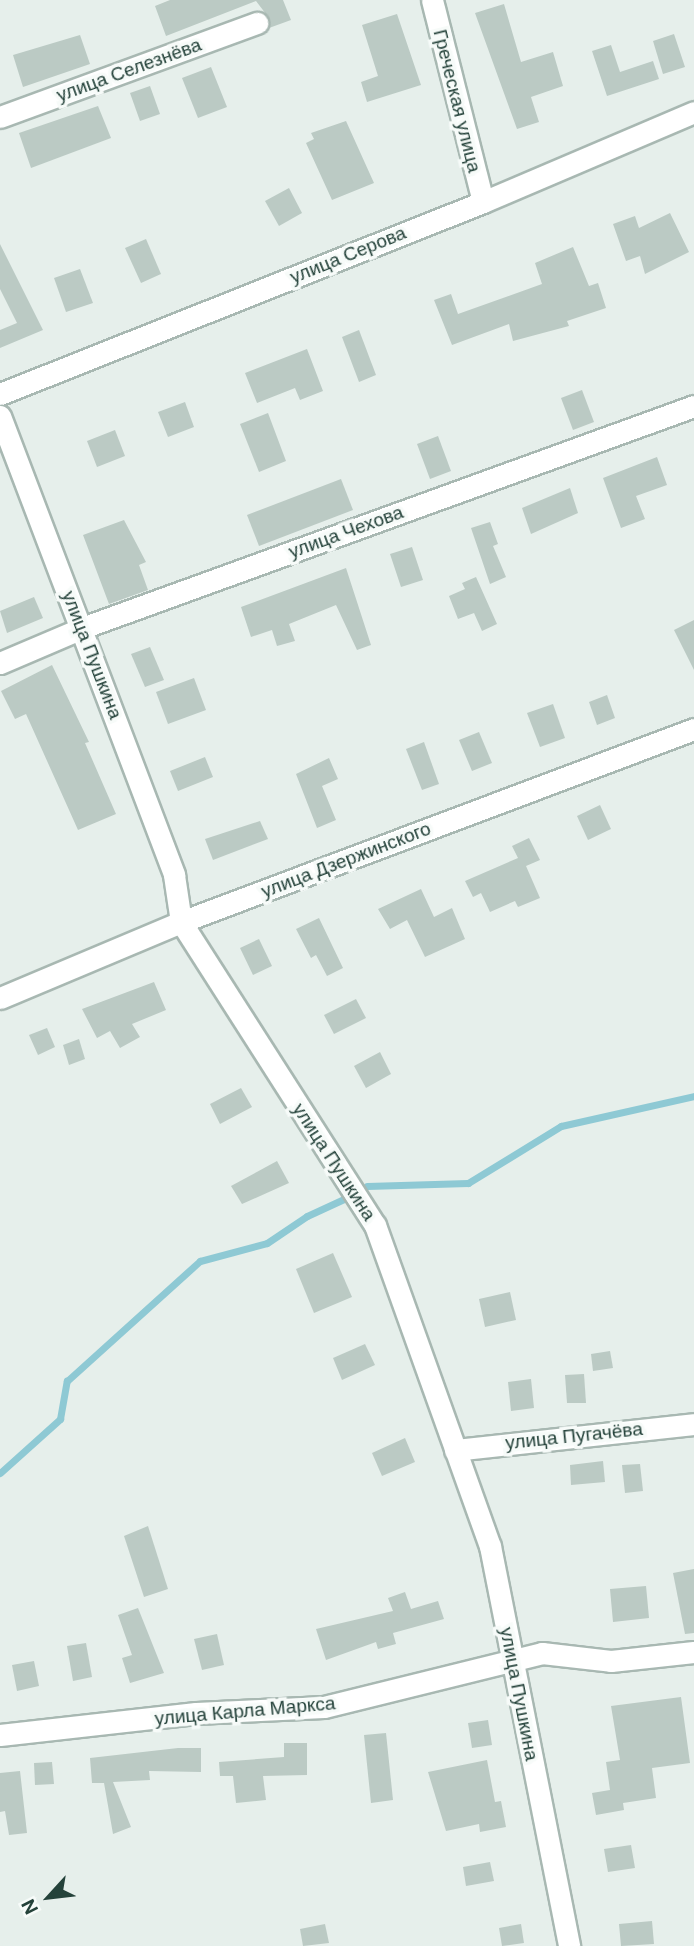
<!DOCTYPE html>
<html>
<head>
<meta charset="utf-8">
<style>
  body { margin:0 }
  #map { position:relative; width:694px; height:1946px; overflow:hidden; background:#e6efeb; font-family:"DM Sans",sans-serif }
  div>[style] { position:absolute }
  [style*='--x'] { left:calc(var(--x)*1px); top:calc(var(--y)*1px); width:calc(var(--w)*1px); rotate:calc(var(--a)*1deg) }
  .stream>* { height:7px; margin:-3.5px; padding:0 3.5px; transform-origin:3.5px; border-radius:3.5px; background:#8ec9d4 }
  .building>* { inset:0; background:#bbcac4 }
  .roads { filter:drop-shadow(2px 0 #a8b8b2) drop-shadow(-2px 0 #a8b8b2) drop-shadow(0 2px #a8b8b2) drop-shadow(0 -2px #a8b8b2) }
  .minor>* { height:21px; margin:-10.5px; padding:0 10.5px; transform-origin:10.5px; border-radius:10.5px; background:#fff }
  span { translate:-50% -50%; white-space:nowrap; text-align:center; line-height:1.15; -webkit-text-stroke:7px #f7fbf9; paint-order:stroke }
  .street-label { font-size:19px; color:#24423a }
  .north { position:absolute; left:14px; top:1862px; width:70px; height:70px; -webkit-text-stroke:5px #f7fbf9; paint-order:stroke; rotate:243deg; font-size:19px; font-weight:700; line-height:28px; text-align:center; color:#24423a }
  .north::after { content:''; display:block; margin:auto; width:24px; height:32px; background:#24423a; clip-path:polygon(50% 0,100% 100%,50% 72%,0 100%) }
</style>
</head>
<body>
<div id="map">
  <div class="stream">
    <div style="--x:367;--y:1186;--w:101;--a:-1.7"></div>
    <div style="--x:468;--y:1183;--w:109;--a:-31.5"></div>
    <div style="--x:561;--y:1126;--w:136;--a:-12.7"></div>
    <div style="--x:0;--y:1473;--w:81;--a:-42"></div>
    <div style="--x:60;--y:1419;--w:39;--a:-80"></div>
    <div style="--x:67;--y:1381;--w:179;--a:-42.1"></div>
    <div style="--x:200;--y:1261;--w:69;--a:-15"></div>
    <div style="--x:267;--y:1243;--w:48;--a:-34"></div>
    <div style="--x:307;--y:1216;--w:43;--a:-24.8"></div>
  </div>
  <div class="building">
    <div style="clip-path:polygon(170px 0,283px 0,291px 20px,269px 28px,269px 18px,256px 1px,166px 36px,155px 6px)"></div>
    <div style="clip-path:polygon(504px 4px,521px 62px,553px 52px,563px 86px,531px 97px,539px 122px,517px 129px,475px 13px)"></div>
    <div style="clip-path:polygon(397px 14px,421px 85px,367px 102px,361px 82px,378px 76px,362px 25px)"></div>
    <div style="clip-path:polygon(674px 34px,685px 67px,663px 74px,653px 41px)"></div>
    <div style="clip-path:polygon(80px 35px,90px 64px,23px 87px,13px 55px)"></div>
    <div style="clip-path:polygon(611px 45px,620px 72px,653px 61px,659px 79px,607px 96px,592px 51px)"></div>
    <div style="clip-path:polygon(211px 67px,227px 107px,198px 118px,182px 78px)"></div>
    <div style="clip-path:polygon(150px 86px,160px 114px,140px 121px,130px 93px)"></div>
    <div style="clip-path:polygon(98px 106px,111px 138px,31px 168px,19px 133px)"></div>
    <div style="clip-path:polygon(346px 121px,374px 183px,332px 200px,306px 143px,314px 139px,311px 133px)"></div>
    <div style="clip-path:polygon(289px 188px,302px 213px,279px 226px,265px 201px)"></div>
    <div style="clip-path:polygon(670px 213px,689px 252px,645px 274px,640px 256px,626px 261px,613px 224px,635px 216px,639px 228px)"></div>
    <div style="clip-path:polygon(146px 239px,161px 274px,141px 283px,125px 248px)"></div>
    <div style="clip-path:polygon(0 244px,43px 330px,0 348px,0 330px,17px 323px,0 289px)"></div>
    <div style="clip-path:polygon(573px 247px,589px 286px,598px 283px,606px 308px,567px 321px,569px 326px,513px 341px,509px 324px,452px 345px,434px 300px,451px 294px,458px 314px,542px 284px,535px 263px)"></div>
    <div style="clip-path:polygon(80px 269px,93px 303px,66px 312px,54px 278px)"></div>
    <div style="clip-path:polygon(359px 330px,376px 375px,359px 382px,342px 337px)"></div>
    <div style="clip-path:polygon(307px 349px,323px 391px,300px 400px,295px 388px,257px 403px,245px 373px)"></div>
    <div style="clip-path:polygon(582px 390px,594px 422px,573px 430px,561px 398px)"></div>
    <div style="clip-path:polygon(185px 402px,194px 427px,168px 437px,158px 412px)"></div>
    <div style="clip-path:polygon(268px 413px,286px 461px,259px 472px,240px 424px)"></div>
    <div style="clip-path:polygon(115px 430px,125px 456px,97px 467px,87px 441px)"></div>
    <div style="clip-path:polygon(438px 436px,451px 471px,430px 479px,417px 444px)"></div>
    <div style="clip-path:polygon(657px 457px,667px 485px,636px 496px,645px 519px,621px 528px,603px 478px)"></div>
    <div style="clip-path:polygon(341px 479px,353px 510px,259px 546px,247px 515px)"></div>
    <div style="clip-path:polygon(570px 488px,578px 513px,531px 534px,522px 508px)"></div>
    <div style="clip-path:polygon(124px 520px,146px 562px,139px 565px,148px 590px,109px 604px,83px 535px)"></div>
    <div style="clip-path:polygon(490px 522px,498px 544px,493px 546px,506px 577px,490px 584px,471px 528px)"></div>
    <div style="clip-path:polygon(412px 547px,423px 580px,401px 587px,390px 554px)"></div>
    <div style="clip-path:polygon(346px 568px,371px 645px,357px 650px,336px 605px,289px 624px,295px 641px,277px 646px,272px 630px,251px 637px,241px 607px)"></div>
    <div style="clip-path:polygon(476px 577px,497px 624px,482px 631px,474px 613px,458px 619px,449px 596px,465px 589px,462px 583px)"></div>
    <div style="clip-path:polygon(34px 597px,43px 618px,7px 633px,0 611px)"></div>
    <div style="clip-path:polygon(694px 620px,694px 670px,674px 630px)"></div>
    <div style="clip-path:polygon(150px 647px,164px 680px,145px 687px,131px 654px)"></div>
    <div style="clip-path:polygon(52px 665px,89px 742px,85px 743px,116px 814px,78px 830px,26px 714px,15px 719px,1px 691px)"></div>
    <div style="clip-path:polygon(194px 678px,206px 710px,168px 724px,156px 692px)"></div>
    <div style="clip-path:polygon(607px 695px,615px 718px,597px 725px,589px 702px)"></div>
    <div style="clip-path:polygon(553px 704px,565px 738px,540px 747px,527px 713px)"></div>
    <div style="clip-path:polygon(479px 732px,492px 763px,472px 771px,459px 740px)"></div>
    <div style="clip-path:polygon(424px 742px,439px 784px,422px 790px,406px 749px)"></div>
    <div style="clip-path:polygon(205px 757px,213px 777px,178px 791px,170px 771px)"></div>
    <div style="clip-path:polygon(329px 758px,338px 779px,322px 786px,336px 820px,317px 828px,296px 774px)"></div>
    <div style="clip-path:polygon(600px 805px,611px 829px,588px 840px,577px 816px)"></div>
    <div style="clip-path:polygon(260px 821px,268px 839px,213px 860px,205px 839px)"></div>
    <div style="clip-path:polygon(529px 838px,540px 860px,526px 866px,540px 898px,518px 907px,515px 901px,490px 912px,481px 893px,473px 897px,465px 881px,518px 858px,512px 846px)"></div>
    <div style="clip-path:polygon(421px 889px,434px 917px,452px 908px,465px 939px,425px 957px,407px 920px,390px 929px,378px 909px)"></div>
    <div style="clip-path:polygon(319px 918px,343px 968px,327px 976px,316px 955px,311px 958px,296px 929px)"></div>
    <div style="clip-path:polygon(259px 939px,272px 966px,253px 975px,240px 948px)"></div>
    <div style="clip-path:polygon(154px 982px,166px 1010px,132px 1024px,140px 1037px,120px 1048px,110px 1031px,97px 1038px,82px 1009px)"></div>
    <div style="clip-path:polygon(356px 999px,366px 1018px,334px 1034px,324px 1015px)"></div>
    <div style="clip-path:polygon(47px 1028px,55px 1047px,38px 1055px,29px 1035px)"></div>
    <div style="clip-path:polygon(79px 1039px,85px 1059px,69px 1065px,63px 1045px)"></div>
    <div style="clip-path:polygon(380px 1052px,391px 1074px,366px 1088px,354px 1066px)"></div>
    <div style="clip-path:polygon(241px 1088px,252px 1107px,220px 1124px,210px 1104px)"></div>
    <div style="clip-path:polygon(277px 1161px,289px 1183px,242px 1204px,231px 1186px)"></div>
    <div style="clip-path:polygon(333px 1253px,352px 1297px,314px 1313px,296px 1269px)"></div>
    <div style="clip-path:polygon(510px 1292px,516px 1320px,485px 1327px,479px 1299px)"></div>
    <div style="clip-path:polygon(365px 1344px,375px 1365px,342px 1380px,333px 1358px)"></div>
    <div style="clip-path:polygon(610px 1351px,613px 1368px,593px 1371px,591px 1354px)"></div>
    <div style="clip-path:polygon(584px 1374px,586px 1403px,567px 1403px,565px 1375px)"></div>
    <div style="clip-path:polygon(531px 1379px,534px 1408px,511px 1411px,508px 1382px)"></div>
    <div style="clip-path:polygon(405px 1438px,415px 1462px,382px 1476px,372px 1453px)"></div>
    <div style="clip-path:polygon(603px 1461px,605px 1482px,571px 1485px,570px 1465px)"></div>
    <div style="clip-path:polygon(640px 1464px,643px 1491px,625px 1493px,622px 1465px)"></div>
    <div style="clip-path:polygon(148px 1526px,168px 1589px,144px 1597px,124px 1536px)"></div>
    <div style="clip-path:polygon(694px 1569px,694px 1633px,685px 1634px,673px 1573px)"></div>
    <div style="clip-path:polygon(646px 1586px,649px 1618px,613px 1622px,610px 1589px)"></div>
    <div style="clip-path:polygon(405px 1592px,411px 1609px,438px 1601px,444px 1619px,393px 1633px,396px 1644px,378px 1649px,376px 1642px,326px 1660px,316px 1629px,393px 1611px,388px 1598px)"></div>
    <div style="clip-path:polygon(138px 1608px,164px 1673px,130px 1683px,122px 1658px,132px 1655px,118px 1615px)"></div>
    <div style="clip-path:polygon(217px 1634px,224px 1665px,202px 1670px,194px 1639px)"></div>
    <div style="clip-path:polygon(86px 1643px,92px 1677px,73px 1681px,67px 1646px)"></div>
    <div style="clip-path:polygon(34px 1661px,39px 1686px,17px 1691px,12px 1665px)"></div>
    <div style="clip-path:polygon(681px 1697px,690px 1763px,652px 1768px,656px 1798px,623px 1803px,624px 1810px,596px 1815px,592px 1793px,610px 1790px,606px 1762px,620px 1760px,611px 1706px)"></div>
    <div style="clip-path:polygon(488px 1720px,492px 1745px,472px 1748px,468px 1723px)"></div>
    <div style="clip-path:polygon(386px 1733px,393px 1800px,371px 1803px,364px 1735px)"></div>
    <div style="clip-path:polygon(284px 1743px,307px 1743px,307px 1775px,263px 1776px,266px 1800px,236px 1803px,233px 1776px,220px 1776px,219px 1762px,284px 1757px)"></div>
    <div style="clip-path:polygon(178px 1748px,201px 1748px,201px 1772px,149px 1771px,150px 1780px,113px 1782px,131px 1827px,113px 1834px,104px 1783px,92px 1783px,90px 1758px)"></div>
    <div style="clip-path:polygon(487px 1760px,495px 1802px,501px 1801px,506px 1827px,480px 1832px,479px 1824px,446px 1831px,428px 1772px)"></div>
    <div style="clip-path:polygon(52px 1762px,54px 1784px,35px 1785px,34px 1763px)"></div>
    <div style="clip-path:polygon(20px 1771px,27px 1833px,9px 1835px,5px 1811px,0 1812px,0 1773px)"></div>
    <div style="clip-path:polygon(631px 1845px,635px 1868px,608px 1872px,604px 1849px)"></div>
    <div style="clip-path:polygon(490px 1862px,494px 1881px,466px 1886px,463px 1867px)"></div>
    <div style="clip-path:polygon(652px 1921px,654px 1944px,621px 1946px,619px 1924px)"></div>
    <div style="clip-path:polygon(325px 1924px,329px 1943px,303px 1946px,300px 1929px)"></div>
    <div style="clip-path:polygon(521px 1924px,524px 1943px,502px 1946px,499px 1928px)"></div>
  </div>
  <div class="roads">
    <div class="minor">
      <div style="--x:432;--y:0;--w:208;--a:75.8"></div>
      <div style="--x:0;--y:117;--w:274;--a:-20.1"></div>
      <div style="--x:0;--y:394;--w:520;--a:-21.68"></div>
      <div style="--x:483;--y:202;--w:229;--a:-23.1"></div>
      <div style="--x:0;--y:416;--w:491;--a:69.2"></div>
      <div style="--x:174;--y:875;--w:48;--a:81.5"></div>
      <div style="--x:181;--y:922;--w:360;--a:57.4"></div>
      <div style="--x:375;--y:1225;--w:341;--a:70.3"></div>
      <div style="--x:490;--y:1546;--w:408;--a:78.8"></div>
      <div style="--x:0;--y:663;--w:89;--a:-23.1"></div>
      <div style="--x:82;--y:628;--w:651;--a:-19.94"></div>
      <div style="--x:0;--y:998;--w:196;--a:-22.8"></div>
      <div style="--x:181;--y:922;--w:548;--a:-20.62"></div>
      <div style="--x:455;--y:1450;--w:240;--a:-6.2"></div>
      <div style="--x:0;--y:1735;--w:197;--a:-6.4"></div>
      <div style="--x:196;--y:1713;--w:128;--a:-2.7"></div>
      <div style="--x:324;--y:1707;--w:225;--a:-13.9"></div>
      <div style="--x:542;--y:1653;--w:69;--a:6.6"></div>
      <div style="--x:611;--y:1661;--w:83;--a:-6.2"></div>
    </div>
  </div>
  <div class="street-label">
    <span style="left:129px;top:70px;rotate:-20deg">улица Селезнёва</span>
    <span style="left:457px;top:101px;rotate:76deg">Греческая улица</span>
    <span style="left:348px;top:255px;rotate:-22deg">улица Серова</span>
    <span style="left:346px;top:532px;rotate:-20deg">улица Чехова</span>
    <span style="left:92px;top:655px;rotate:69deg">улица Пушкина</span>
    <span style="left:346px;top:860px;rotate:-21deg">улица Дзержинского</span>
    <span style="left:334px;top:1162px;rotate:57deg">улица Пушкина</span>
    <span style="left:574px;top:1436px;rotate:-6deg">улица Пугачёва</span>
    <span style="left:519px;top:1694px;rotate:79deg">улица Пушкина</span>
    <span style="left:245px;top:1711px;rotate:-5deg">улица Карла Маркса</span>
  </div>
  <div class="north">N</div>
</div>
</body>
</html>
